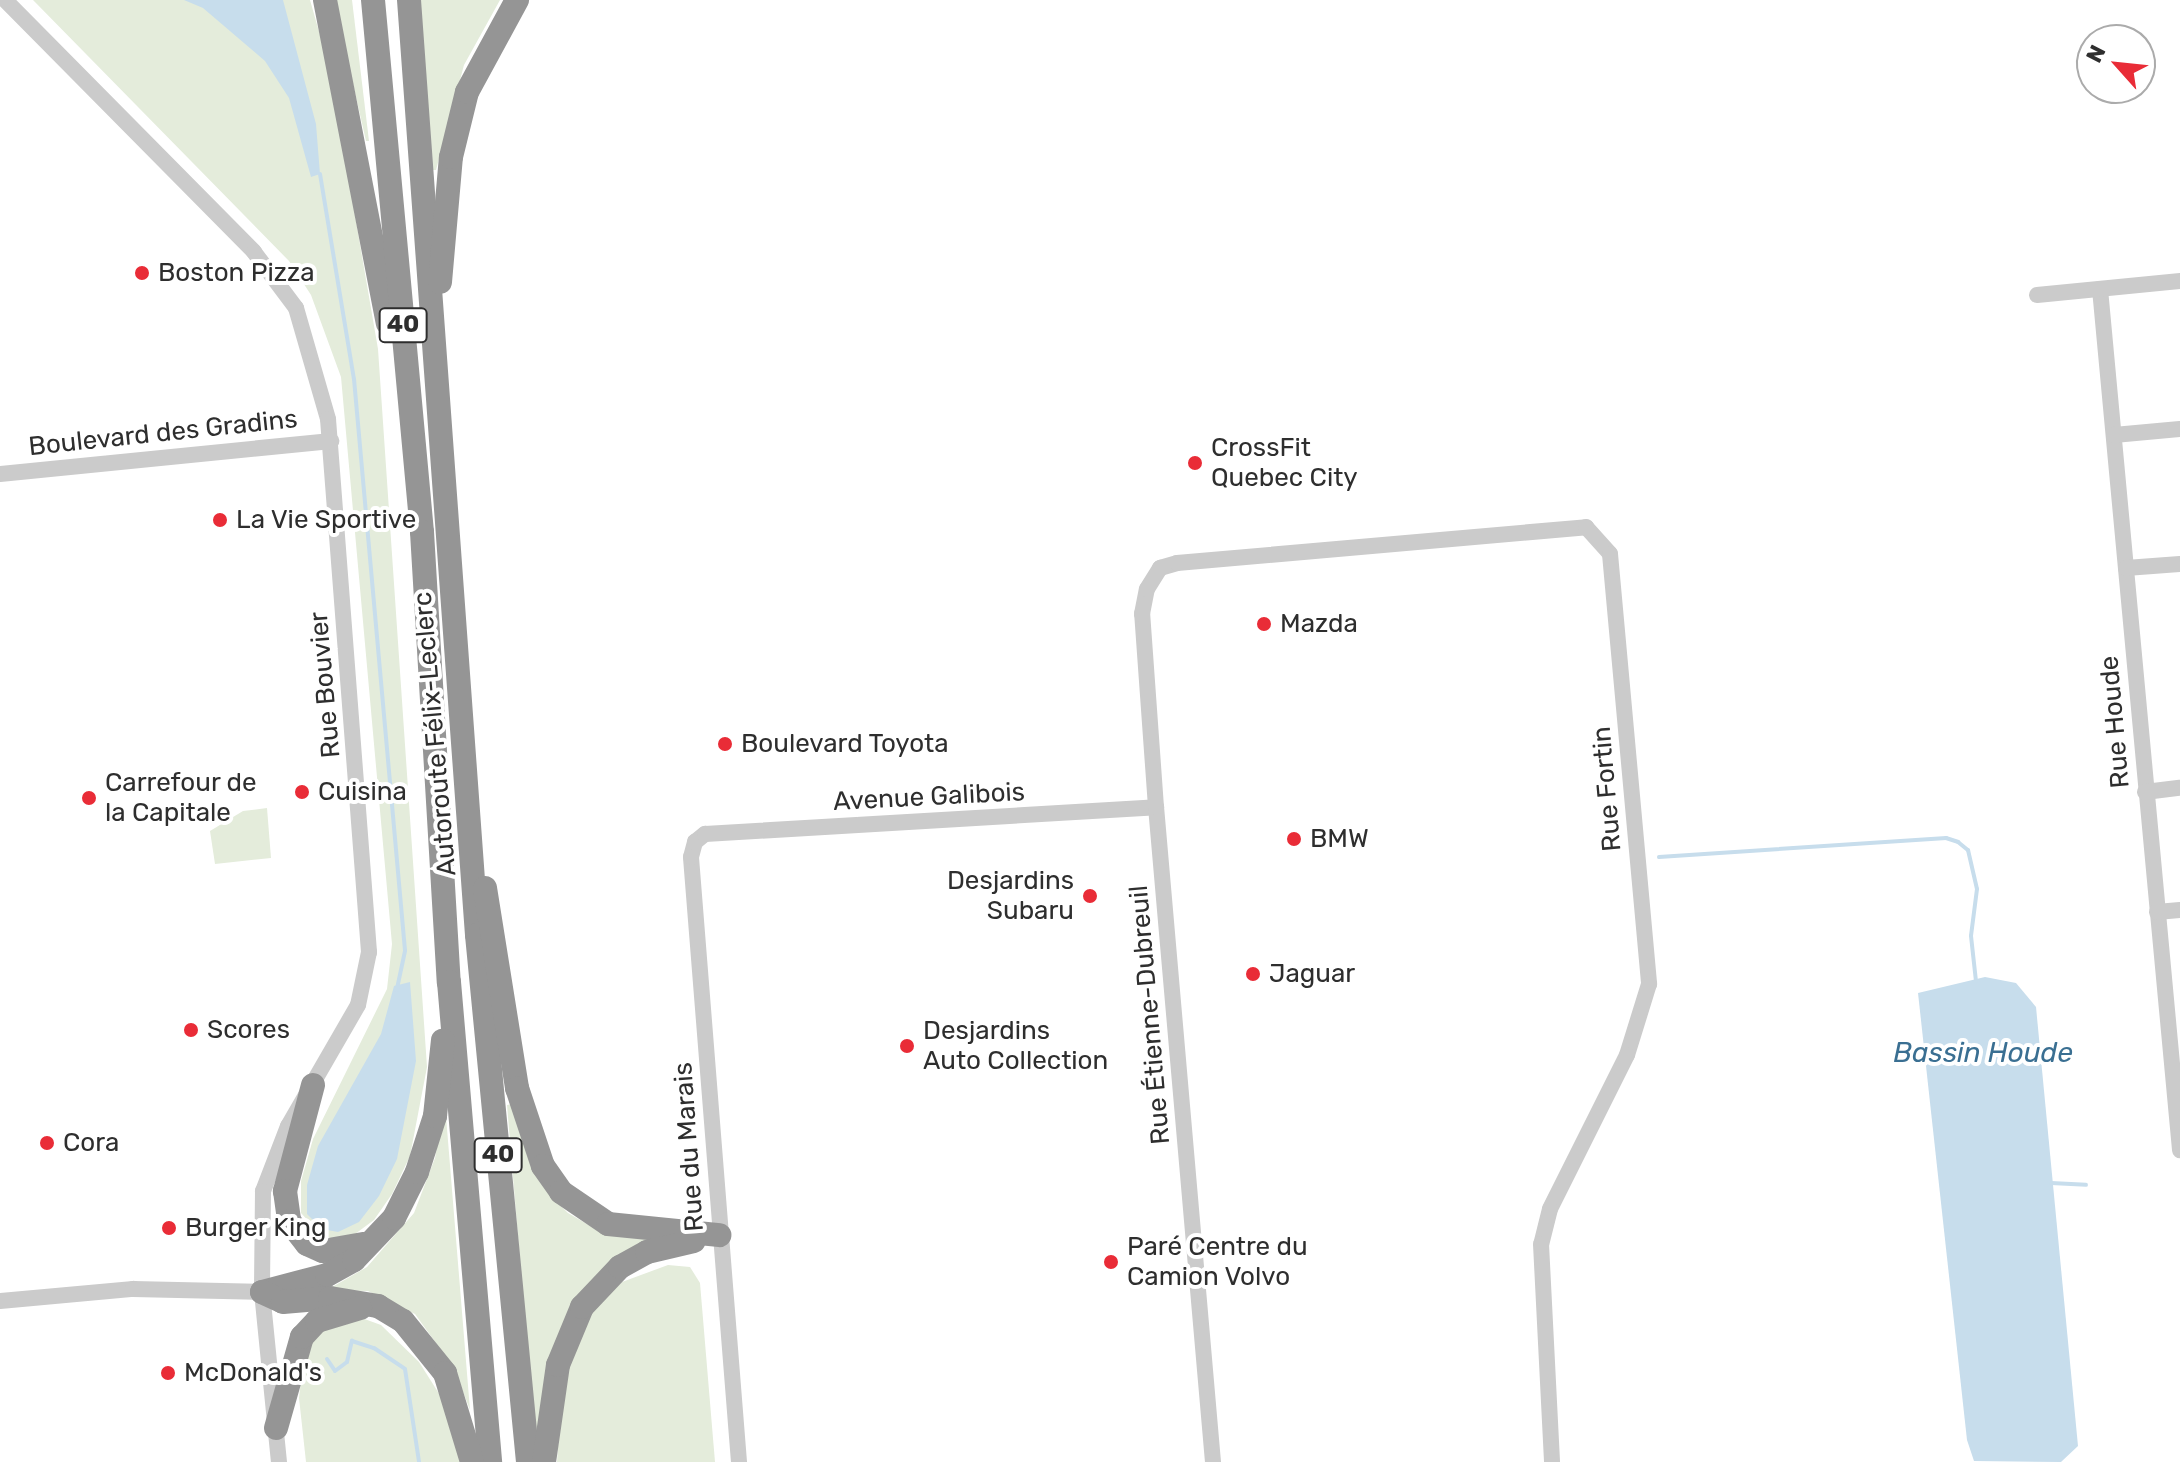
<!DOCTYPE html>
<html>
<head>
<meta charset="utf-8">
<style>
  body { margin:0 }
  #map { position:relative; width:2180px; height:1462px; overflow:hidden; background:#fff; font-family:Rubik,sans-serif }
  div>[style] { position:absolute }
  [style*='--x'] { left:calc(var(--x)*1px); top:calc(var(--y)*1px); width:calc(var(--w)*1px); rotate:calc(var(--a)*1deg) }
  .green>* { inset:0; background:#e4ecdb }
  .water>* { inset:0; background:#c7ddec }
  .stream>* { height:4px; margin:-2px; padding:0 2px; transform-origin:2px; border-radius:2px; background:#c7ddec }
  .minor>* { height:16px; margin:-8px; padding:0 8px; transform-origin:8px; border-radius:8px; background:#cbcbcb }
  .highway>* { height:24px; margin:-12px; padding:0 12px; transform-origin:12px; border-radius:12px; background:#959595 }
  .dots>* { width:22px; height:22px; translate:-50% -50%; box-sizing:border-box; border:4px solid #fff; border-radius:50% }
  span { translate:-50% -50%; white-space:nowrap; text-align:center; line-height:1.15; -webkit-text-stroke:8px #fff; paint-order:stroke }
  .shield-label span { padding:2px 6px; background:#fff; border:2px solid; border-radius:6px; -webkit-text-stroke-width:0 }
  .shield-label { font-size:24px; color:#2e2e2e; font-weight:700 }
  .poi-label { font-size:26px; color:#2e2e2e }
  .left { translate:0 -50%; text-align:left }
  .right { translate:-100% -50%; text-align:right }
  .street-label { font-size:26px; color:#2e2e2e }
  .water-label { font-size:28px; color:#3a6f92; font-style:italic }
  .north { position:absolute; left:2076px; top:24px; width:80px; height:80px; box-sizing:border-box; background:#fff; border:2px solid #ababab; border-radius:50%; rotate:297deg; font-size:22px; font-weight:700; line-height:32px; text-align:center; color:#2e2e2e }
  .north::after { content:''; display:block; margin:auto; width:28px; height:36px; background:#e92c37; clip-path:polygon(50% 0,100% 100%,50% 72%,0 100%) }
</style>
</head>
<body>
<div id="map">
  <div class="green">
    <div style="clip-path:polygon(33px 0,310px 0,330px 70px,378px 349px,427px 1067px,410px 1156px,392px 1194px,374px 1220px,355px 1234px,336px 1239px,322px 1236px,301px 1213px,301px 1181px,313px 1139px,387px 989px,392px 944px,341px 377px,311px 295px,289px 261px)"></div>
    <div style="clip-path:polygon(334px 0,352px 0,369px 141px,366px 141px)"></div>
    <div style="clip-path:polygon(418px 0,500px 0,464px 65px,436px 170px,431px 170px)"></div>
    <div style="clip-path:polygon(267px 808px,271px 858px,215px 864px,210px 831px,243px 811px)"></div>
    <div style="clip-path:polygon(445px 1104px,470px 1410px,454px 1368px,415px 1314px,368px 1291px,327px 1290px,367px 1267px,414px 1213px,435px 1158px)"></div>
    <div style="clip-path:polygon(512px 1104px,556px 1201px,568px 1213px,606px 1235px,653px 1237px,594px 1279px,541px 1429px,534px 1428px,507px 1105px)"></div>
    <div style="clip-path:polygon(668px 1265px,690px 1267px,700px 1283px,715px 1462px,557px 1462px,561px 1403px,572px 1351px,593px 1309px,622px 1282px)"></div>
    <div style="clip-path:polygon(359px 1317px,381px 1325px,419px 1362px,457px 1422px,463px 1462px,306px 1462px,299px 1398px,303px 1362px,314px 1338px,328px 1326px)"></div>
  </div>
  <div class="water">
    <div style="clip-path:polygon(184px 0,283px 0,316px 124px,320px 174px,311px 177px,289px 98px,265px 61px,203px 8px)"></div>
    <div style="clip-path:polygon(1985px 977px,2016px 983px,2036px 1007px,2078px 1446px,2061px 1462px,1974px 1461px,1967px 1440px,1918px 993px)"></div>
    <div style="clip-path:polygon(410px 982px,416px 1061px,397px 1159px,379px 1196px,359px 1222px,338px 1232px,322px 1229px,307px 1214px,307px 1185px,318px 1146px,381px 1034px,394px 986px)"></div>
  </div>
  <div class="stream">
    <div style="--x:320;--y:174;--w:208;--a:80.6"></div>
    <div style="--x:354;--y:379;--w:574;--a:84.9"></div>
    <div style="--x:405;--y:951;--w:40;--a:102"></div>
    <div style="--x:1659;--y:857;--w:288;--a:-3.8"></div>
    <div style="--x:1946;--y:838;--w:13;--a:18"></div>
    <div style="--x:1958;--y:842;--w:13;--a:39"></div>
    <div style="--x:1968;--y:850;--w:40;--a:77"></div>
    <div style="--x:1977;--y:889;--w:47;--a:97.3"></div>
    <div style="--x:1971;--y:936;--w:45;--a:83.7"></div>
    <div style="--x:2051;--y:1183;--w:35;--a:3"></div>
    <div style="--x:327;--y:1359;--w:14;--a:56"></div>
    <div style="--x:335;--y:1371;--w:15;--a:-37"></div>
    <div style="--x:347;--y:1362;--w:22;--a:-77"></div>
    <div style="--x:352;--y:1341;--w:23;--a:18"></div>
    <div style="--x:374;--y:1348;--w:37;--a:34"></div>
    <div style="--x:405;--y:1369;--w:94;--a:81.4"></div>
  </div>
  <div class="minor">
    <div style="--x:5;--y:0;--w:354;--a:45.3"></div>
    <div style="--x:254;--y:252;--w:70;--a:53.1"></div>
    <div style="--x:296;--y:308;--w:116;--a:73.9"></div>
    <div style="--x:328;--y:419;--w:535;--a:85.6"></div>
    <div style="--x:369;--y:952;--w:54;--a:101.7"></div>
    <div style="--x:358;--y:1005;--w:140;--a:120"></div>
    <div style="--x:288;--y:1126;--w:70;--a:111"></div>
    <div style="--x:263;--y:1191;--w:101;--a:90.6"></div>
    <div style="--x:262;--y:1292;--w:171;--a:84.3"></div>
    <div style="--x:2100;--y:289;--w:865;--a:84.69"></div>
    <div style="--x:2037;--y:295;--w:144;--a:-5.6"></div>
    <div style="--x:2114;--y:435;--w:66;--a:-5.2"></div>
    <div style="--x:0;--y:474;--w:333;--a:-5.7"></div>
    <div style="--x:2126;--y:568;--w:54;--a:-4.2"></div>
    <div style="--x:2145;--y:792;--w:35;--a:-7"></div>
    <div style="--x:2157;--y:912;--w:23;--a:-5"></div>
    <div style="--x:0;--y:1301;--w:134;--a:-5.2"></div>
    <div style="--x:133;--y:1289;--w:129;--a:1.3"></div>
    <div style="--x:739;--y:1462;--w:607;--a:-94.54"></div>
    <div style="--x:691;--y:857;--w:16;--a:-75"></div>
    <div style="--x:695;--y:842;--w:13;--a:-39"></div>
    <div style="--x:705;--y:834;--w:452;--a:-3.4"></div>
    <div style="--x:1213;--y:1462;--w:657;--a:-94.97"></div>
    <div style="--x:1156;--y:807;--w:194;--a:-94.1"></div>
    <div style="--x:1142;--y:614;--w:25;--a:-79"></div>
    <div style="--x:1147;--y:589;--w:25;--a:-58"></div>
    <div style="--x:1160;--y:568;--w:18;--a:-16"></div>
    <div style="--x:1177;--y:563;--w:411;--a:-5"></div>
    <div style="--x:1586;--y:527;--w:36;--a:48"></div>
    <div style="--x:1610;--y:554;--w:432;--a:84.8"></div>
    <div style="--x:1649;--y:984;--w:74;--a:107.2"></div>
    <div style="--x:1627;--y:1055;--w:172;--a:116.6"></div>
    <div style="--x:1550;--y:1209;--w:36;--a:104"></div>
    <div style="--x:1541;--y:1244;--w:218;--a:87.1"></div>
  </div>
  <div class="highway">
    <div style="--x:325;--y:0;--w:329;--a:79"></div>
    <div style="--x:373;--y:0;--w:534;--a:84.74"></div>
    <div style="--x:422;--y:532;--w:451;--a:86.6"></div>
    <div style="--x:449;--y:982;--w:482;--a:85.1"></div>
    <div style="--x:409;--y:0;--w:937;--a:85.84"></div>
    <div style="--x:477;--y:935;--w:529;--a:84.47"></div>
    <div style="--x:440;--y:282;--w:125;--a:-85"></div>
    <div style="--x:451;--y:157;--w:67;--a:-76.2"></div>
    <div style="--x:467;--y:92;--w:105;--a:-61.5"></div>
    <div style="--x:485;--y:888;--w:203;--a:80.9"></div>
    <div style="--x:517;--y:1088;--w:82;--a:71.6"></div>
    <div style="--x:543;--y:1166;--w:32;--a:55"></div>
    <div style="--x:561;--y:1192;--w:57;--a:34.2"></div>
    <div style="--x:608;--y:1224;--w:112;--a:5.7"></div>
    <div style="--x:313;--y:1085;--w:110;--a:104.8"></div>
    <div style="--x:285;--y:1191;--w:30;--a:82"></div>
    <div style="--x:289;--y:1221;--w:29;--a:52"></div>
    <div style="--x:307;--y:1244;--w:17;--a:24"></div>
    <div style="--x:323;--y:1251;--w:42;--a:-9.7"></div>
    <div style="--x:262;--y:1292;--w:67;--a:-14.7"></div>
    <div style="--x:327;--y:1275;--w:31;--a:-29"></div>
    <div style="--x:354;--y:1260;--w:58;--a:-46.4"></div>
    <div style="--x:394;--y:1218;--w:51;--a:-63.4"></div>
    <div style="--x:417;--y:1172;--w:59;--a:-72.2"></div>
    <div style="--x:435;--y:1116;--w:76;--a:-84"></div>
    <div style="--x:262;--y:1292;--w:23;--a:25"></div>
    <div style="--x:283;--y:1302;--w:47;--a:-4.9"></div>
    <div style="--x:330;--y:1298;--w:49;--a:9.5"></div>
    <div style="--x:378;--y:1306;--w:29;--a:31"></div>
    <div style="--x:403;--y:1321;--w:67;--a:51.1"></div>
    <div style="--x:445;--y:1373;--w:93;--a:73.1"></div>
    <div style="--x:276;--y:1428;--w:95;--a:-74.1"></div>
    <div style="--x:302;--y:1337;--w:22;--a:-47"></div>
    <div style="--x:317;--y:1321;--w:45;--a:-16.8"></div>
    <div style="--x:544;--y:1462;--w:98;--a:-81.8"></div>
    <div style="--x:558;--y:1365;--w:63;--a:-67.5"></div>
    <div style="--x:582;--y:1307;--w:55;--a:-46.5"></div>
    <div style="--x:620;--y:1267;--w:31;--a:-29"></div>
    <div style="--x:647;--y:1252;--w:48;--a:-13.2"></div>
  </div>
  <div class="dots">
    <div style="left:142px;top:273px;background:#e92c37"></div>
    <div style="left:1195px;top:463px;background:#e92c37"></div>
    <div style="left:220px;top:520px;background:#e92c37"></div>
    <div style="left:1264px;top:624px;background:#e92c37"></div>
    <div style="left:725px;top:744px;background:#e92c37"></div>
    <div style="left:302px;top:792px;background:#e92c37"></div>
    <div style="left:89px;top:798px;background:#e92c37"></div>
    <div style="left:1294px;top:839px;background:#e92c37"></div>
    <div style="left:1090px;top:896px;background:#e92c37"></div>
    <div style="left:1253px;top:974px;background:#e92c37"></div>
    <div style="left:191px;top:1030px;background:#e92c37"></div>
    <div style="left:907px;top:1046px;background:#e92c37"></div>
    <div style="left:47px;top:1143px;background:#e92c37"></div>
    <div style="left:169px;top:1228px;background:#e92c37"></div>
    <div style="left:1111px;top:1262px;background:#e92c37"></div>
    <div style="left:168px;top:1373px;background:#e92c37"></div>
  </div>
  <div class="shield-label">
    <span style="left:403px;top:325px">40</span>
    <span style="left:498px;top:1155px">40</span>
  </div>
  <div class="poi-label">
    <span class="left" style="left:158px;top:273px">Boston Pizza</span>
    <span class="left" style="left:1211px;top:463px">CrossFit<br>Quebec City</span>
    <span class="left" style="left:236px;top:520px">La Vie Sportive</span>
    <span class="left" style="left:1280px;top:624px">Mazda</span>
    <span class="left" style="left:741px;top:744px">Boulevard Toyota</span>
    <span class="left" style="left:105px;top:798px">Carrefour de<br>la Capitale</span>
    <span class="left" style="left:318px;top:792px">Cuisina</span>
    <span class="left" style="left:1310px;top:839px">BMW</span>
    <span class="right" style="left:1074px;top:896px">Desjardins<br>Subaru</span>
    <span class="left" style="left:1269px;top:974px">Jaguar</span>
    <span class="left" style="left:207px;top:1030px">Scores</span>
    <span class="left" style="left:923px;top:1046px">Desjardins<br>Auto Collection</span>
    <span class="left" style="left:63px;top:1143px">Cora</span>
    <span class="left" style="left:185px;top:1228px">Burger King</span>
    <span class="left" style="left:1127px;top:1262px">Paré Centre du<br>Camion Volvo</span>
    <span class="left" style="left:184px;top:1373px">McDonald's</span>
  </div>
  <div class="street-label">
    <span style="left:163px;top:433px;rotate:-6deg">Boulevard des Gradins</span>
    <span style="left:325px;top:685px;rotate:-95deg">Rue Bouvier</span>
    <span style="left:2115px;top:722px;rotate:-95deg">Rue Houde</span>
    <span style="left:435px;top:734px;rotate:-95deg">Autoroute Félix-Leclerc</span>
    <span style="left:1607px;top:789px;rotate:-95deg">Rue Fortin</span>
    <span style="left:929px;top:797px;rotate:-3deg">Avenue Galibois</span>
    <span style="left:1150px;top:1015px;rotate:-95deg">Rue Étienne-Dubreuil</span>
    <span style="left:689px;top:1147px;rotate:-94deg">Rue du Marais</span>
  </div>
  <div class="water-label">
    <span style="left:1983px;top:1053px">Bassin Houde</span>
  </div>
  <div class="north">N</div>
</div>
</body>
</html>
